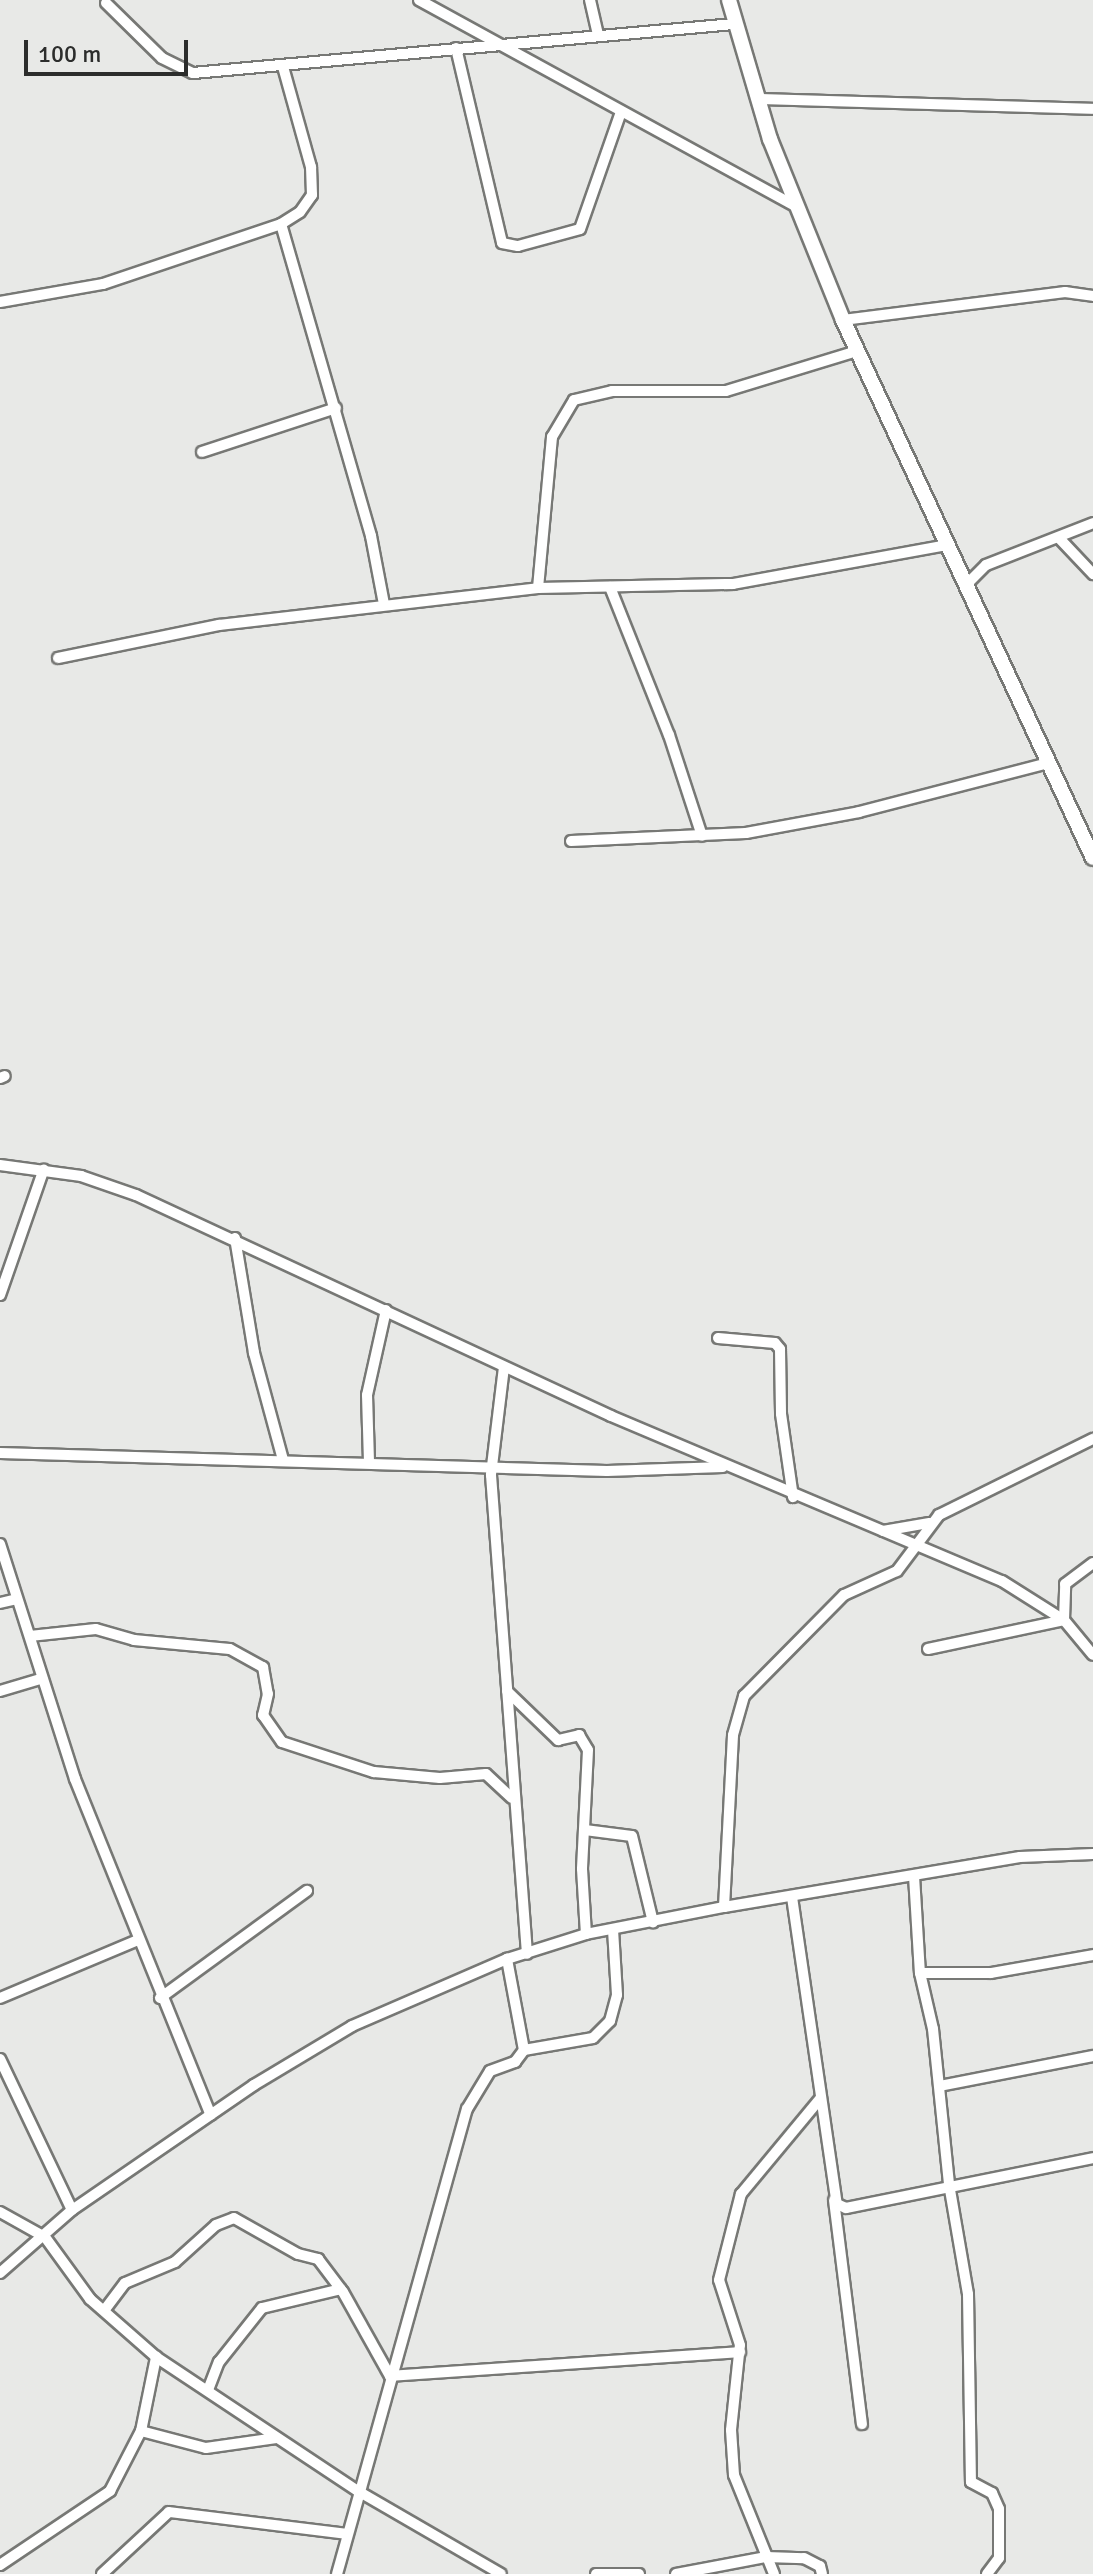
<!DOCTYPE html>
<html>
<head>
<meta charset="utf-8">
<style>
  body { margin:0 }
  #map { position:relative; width:1093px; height:2574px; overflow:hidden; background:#e8e9e7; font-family:Signika,sans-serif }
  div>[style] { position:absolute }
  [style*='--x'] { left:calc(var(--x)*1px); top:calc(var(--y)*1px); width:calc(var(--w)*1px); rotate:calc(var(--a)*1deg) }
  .roads { filter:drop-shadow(2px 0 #777875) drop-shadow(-2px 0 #777875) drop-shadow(0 2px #777875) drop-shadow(0 -2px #777875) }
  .minor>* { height:10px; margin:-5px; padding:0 5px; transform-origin:5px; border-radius:5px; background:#fff }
  .secondary>* { height:14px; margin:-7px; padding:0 7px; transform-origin:7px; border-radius:7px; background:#fff }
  span { translate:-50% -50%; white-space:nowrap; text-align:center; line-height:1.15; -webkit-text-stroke:6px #e8e9e7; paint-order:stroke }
  .scale { position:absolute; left:24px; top:40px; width:164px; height:36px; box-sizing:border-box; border:4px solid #2c2d2c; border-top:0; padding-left:10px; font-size:24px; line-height:28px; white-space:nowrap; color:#2c2d2c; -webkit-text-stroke:6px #e8e9e7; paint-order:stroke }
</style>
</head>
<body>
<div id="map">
  <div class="roads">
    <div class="minor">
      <div style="--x:419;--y:0;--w:429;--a:28.7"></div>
      <div style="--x:590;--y:0;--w:37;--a:77"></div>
      <div style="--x:106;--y:3;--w:78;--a:44.5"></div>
      <div style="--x:162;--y:58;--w:34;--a:26"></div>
      <div style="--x:193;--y:73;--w:542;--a:-5.18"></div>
      <div style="--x:456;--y:48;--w:200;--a:76.7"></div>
      <div style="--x:502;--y:243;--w:16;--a:11"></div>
      <div style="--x:518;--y:246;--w:64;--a:-15.3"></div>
      <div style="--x:580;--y:229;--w:124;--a:-70.7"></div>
      <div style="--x:757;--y:99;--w:336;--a:1.7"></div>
      <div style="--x:281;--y:224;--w:325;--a:73.9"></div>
      <div style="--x:371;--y:536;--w:69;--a:79.2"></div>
      <div style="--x:0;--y:302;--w:105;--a:-9.9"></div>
      <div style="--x:103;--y:284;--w:188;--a:-18.6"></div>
      <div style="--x:281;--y:224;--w:22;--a:-32"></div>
      <div style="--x:300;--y:212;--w:21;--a:-55"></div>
      <div style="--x:312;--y:195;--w:28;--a:-92"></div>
      <div style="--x:311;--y:167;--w:104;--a:-105.6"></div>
      <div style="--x:843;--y:320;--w:224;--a:-7.2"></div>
      <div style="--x:1065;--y:292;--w:28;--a:8"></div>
      <div style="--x:202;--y:452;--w:141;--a:-18.2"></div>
      <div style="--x:1059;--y:538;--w:50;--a:46.6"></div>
      <div style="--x:968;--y:583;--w:25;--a:-45"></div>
      <div style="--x:986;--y:565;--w:115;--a:-21.4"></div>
      <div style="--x:610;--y:587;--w:159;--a:68.3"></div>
      <div style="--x:669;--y:735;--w:106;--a:71.9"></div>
      <div style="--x:538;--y:588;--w:152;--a:-84.7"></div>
      <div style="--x:552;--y:437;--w:43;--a:-59.3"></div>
      <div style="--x:574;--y:400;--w:39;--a:-13"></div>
      <div style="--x:612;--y:391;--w:114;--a:0"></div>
      <div style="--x:726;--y:391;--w:137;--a:-17"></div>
      <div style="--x:58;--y:658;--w:164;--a:-11.6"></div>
      <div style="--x:219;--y:625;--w:321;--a:-6.6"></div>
      <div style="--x:538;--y:588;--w:195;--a:-1.2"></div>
      <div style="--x:733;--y:584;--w:219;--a:-10.3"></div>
      <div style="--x:571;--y:841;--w:175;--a:-2.6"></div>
      <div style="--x:746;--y:833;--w:115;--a:-10.5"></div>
      <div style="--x:859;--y:812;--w:196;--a:-14.5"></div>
      <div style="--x:0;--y:1078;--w:5;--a:-22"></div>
      <div style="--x:0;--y:1165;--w:82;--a:7.7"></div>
      <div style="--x:81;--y:1176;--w:58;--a:19.1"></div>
      <div style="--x:136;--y:1195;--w:524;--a:24.95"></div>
      <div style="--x:611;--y:1416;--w:424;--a:22.9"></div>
      <div style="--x:1002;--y:1581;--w:73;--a:32.2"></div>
      <div style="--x:1064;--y:1620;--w:45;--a:50.4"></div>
      <div style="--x:235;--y:1238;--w:117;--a:80.6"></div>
      <div style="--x:254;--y:1353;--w:111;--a:74.8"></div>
      <div style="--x:0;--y:1295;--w:133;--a:-70.8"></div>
      <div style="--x:718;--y:1338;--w:57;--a:5"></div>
      <div style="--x:775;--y:1343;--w:8;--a:50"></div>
      <div style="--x:780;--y:1349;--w:65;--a:89.1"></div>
      <div style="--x:781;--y:1414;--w:84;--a:81.8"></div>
      <div style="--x:504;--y:1367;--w:109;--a:96.9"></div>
      <div style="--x:491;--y:1475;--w:480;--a:85.7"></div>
      <div style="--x:0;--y:1453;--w:607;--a:1.7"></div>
      <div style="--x:607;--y:1471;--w:116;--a:-2"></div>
      <div style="--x:369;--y:1462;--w:67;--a:-91.7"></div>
      <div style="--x:367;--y:1395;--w:87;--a:-77.4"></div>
      <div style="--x:883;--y:1531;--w:47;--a:-9.9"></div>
      <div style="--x:0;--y:1544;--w:247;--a:72.3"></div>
      <div style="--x:75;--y:1779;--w:362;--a:68"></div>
      <div style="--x:0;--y:1603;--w:17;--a:-13"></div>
      <div style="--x:30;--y:1636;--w:66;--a:-6.1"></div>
      <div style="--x:96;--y:1629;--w:40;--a:16"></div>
      <div style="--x:134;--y:1640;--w:96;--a:5.4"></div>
      <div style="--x:230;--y:1649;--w:38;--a:29"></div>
      <div style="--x:263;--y:1667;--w:27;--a:80"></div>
      <div style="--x:268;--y:1694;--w:22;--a:103"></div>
      <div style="--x:263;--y:1715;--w:33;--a:55"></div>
      <div style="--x:282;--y:1742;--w:97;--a:18.1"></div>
      <div style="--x:374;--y:1772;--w:66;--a:5.2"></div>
      <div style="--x:440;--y:1778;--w:46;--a:-5"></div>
      <div style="--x:486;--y:1774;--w:35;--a:43"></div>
      <div style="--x:928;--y:1649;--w:139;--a:-12"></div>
      <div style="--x:1064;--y:1620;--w:36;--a:-88"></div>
      <div style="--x:1065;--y:1584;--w:35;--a:-37"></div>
      <div style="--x:0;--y:1691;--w:42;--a:-16.7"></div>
      <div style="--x:507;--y:1691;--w:71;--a:43.9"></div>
      <div style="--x:558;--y:1740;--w:22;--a:-13"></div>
      <div style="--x:579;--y:1735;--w:17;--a:59"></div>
      <div style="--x:588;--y:1750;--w:119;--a:92.9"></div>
      <div style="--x:582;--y:1869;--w:65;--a:86.5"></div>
      <div style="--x:585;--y:1830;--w:47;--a:7.3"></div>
      <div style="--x:632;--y:1836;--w:89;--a:76.3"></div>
      <div style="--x:914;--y:1876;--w:97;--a:86.5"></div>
      <div style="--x:920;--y:1973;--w:57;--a:76.9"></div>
      <div style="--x:933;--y:2029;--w:156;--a:84.1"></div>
      <div style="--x:949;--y:2184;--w:112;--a:80.2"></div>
      <div style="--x:968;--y:2294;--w:188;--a:89.1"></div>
      <div style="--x:971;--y:2482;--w:24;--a:28"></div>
      <div style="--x:992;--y:2493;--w:17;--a:66"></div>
      <div style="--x:999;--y:2509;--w:49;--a:90"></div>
      <div style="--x:999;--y:2558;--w:20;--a:127"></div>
      <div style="--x:792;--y:1897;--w:310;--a:81.7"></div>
      <div style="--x:837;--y:2204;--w:10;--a:24"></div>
      <div style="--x:846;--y:2208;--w:252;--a:-11.4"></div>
      <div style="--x:724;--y:1907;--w:172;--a:-87"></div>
      <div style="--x:733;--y:1735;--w:41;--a:-74.2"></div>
      <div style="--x:744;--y:1696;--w:142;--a:-45.3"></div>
      <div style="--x:844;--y:1595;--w:58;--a:-24.4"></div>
      <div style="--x:897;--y:1571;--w:70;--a:-53.1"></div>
      <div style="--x:939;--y:1515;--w:172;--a:-26.3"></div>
      <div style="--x:920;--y:1973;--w:71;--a:0"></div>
      <div style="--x:991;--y:1973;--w:104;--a:-10"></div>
      <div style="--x:0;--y:1998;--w:150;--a:-22.8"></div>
      <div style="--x:160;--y:1998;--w:182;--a:-36.1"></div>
      <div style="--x:524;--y:2050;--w:70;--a:-9.9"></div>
      <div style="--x:593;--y:2038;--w:24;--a:-45"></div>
      <div style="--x:610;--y:2021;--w:27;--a:-75"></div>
      <div style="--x:617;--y:1995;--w:65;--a:-93.5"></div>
      <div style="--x:0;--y:2059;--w:167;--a:64.5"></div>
      <div style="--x:940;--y:2086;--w:156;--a:-11.1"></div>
      <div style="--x:834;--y:2200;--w:226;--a:82.9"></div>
      <div style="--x:0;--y:2212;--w:51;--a:29.1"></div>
      <div style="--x:45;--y:2237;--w:77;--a:54"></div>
      <div style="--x:90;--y:2299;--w:88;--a:41.3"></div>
      <div style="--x:156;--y:2357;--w:242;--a:33.6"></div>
      <div style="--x:358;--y:2491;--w:165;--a:30.1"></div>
      <div style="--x:0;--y:2273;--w:96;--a:-41.2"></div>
      <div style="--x:72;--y:2210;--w:221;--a:-34.5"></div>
      <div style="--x:254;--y:2085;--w:114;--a:-31"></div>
      <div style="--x:352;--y:2026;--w:169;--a:-23.4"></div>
      <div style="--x:507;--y:1959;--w:83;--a:-17.6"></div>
      <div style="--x:586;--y:1934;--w:141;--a:-11.1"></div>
      <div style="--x:724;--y:1907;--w:300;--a:-9.6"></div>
      <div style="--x:1020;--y:1857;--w:73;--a:-2.4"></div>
      <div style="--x:106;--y:2308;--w:31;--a:-53"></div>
      <div style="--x:125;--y:2283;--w:54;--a:-22.8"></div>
      <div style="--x:175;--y:2262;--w:55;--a:-42.1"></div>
      <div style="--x:216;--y:2225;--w:19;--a:-21"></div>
      <div style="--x:234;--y:2218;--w:73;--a:29.4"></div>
      <div style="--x:298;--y:2254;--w:21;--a:14"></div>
      <div style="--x:318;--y:2259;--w:41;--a:52.9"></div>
      <div style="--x:343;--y:2292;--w:96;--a:60.8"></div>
      <div style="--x:390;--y:2376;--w:351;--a:-3.9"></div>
      <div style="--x:208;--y:2390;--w:30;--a:-69"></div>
      <div style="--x:219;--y:2362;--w:69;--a:-51.5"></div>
      <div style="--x:262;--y:2308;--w:81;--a:-13.5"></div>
      <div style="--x:141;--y:2431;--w:67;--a:14.7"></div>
      <div style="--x:206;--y:2448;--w:71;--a:-8.1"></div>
      <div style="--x:0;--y:2565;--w:133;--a:-33.9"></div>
      <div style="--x:110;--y:2491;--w:68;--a:-62.7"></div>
      <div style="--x:141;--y:2431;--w:76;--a:-78.5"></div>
      <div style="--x:102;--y:2574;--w:91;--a:-42.8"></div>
      <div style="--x:169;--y:2512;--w:179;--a:7"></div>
      <div style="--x:337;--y:2574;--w:483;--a:-74.4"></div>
      <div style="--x:467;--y:2109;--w:44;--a:-58.8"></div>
      <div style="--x:490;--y:2071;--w:27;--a:-20"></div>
      <div style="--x:515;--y:2062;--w:15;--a:-53"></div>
      <div style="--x:524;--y:2050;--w:93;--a:-100.6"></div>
      <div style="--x:596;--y:2574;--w:43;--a:0"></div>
      <div style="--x:676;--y:2574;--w:92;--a:-10.7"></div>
      <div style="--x:766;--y:2557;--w:38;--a:2"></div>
      <div style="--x:804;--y:2558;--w:18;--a:27"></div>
      <div style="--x:820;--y:2566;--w:8;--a:76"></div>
      <div style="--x:774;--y:2574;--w:107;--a:-112"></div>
      <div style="--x:734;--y:2475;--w:45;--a:-93.8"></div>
      <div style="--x:731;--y:2430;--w:85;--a:-84"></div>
      <div style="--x:740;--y:2345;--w:68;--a:-107.9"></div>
      <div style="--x:719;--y:2280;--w:89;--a:-75.7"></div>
      <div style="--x:741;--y:2194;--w:124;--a:-50.3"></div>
    </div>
    <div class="secondary">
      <div style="--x:729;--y:0;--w:145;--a:73.6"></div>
      <div style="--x:770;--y:139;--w:195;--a:68"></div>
      <div style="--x:843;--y:320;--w:593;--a:65.08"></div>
    </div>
  </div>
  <div class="scale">100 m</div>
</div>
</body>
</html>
